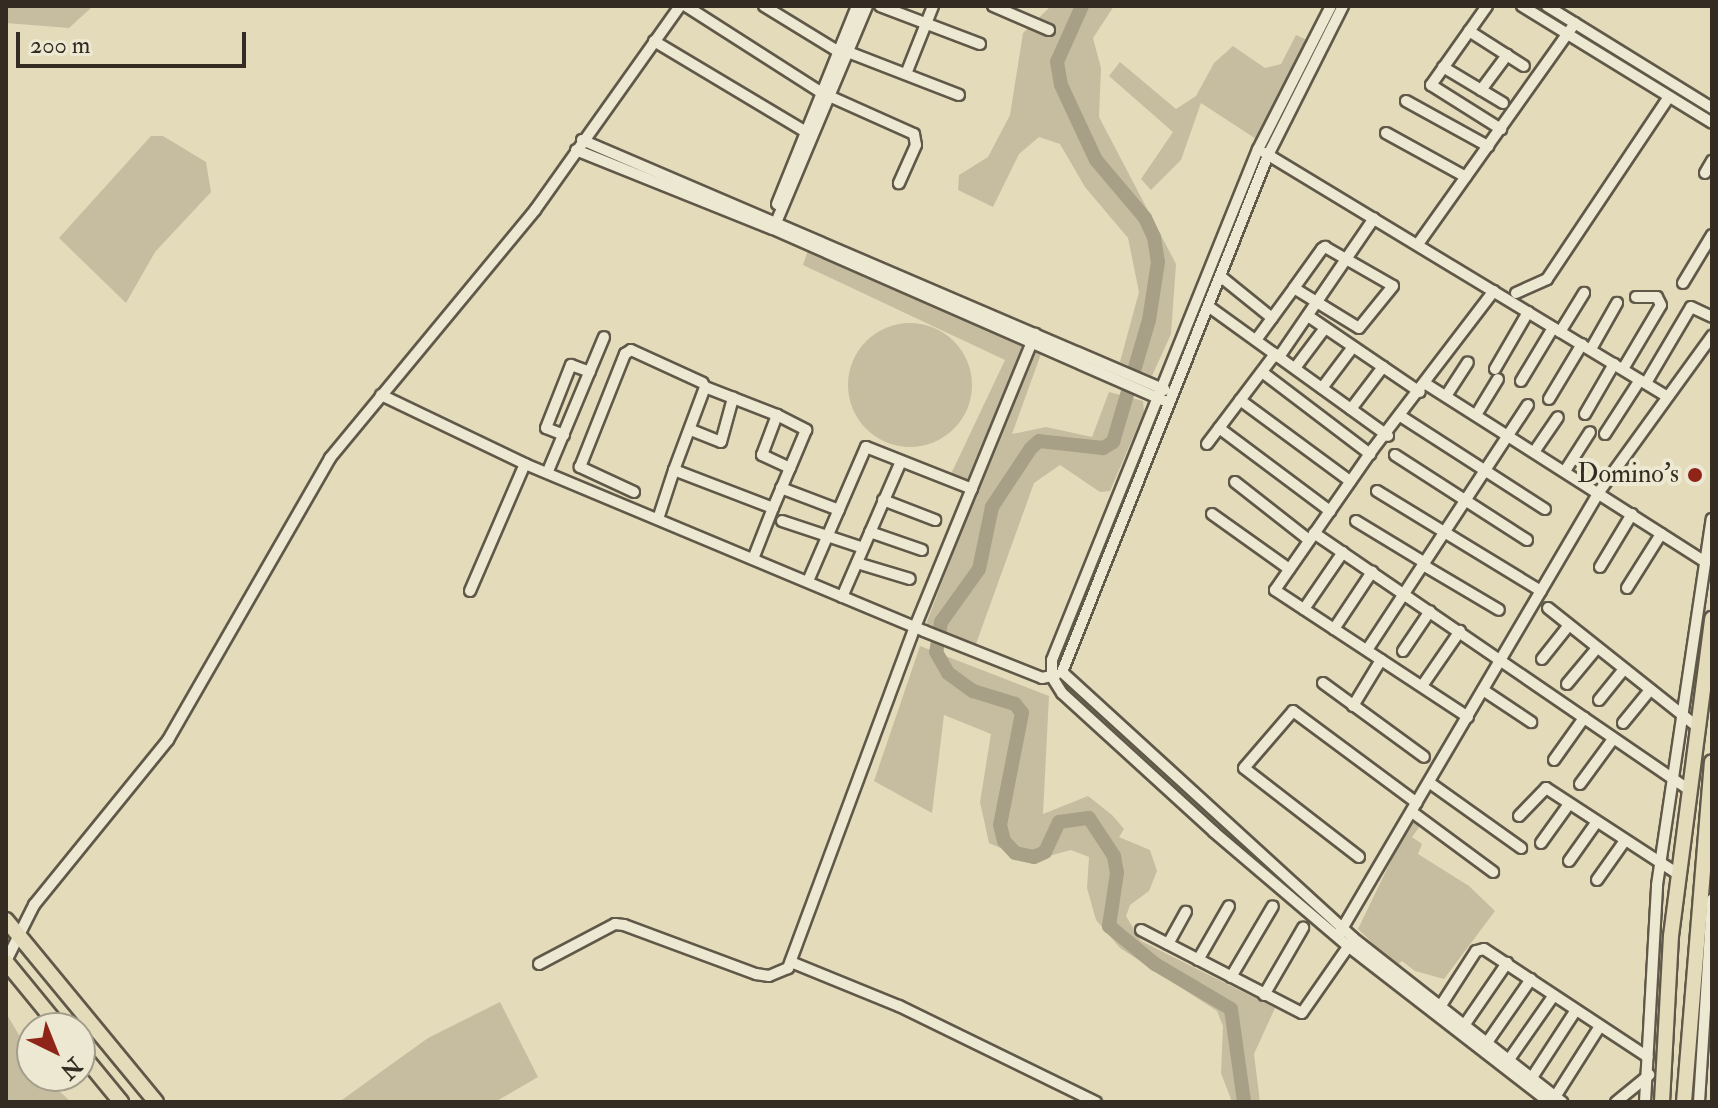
<!DOCTYPE html>
<html>
<head>
<meta charset="utf-8">
<style>
  body { margin:0 }
  #map { position:relative; width:1718px; height:1108px; overflow:hidden; background:#e4dbba; font-family:"IM FELL Double Pica",serif }
  div>[style] { position:absolute }
  [style*='--x'] { left:calc(var(--x)*1px); top:calc(var(--y)*1px); width:calc(var(--w)*1px); rotate:calc(var(--a)*1deg) }
  .green>* { inset:0; background:#c6bda0 }
  .round { border-radius:50% }
  .river>* { height:14px; margin:-7px; padding:0 7px; transform-origin:7px; border-radius:7px; background:#a8a086 }
  .roads { filter:drop-shadow(2px 0 #605848) drop-shadow(-2px 0 #605848) drop-shadow(0 2px #605848) drop-shadow(0 -2px #605848) }
  .minor>* { height:10px; margin:-5px; padding:0 5px; transform-origin:5px; border-radius:5px; background:#ede8d2 }
  .major>* { height:14px; margin:-7px; padding:0 7px; transform-origin:7px; border-radius:7px; background:#e4dbba }
  .dots>* { width:22px; height:22px; translate:-50% -50%; box-sizing:border-box; border:4px solid #ede8d2; border-radius:50% }
  span { translate:-50% -50%; white-space:nowrap; text-align:center; line-height:1.15; -webkit-text-stroke:8px #ede8d2; paint-order:stroke }
  .poi-label { font-size:26px; color:#342c22 }
  .right { translate:-100% -50%; text-align:right }
  .frame { position:absolute; inset:0; border:8px solid #342c22; pointer-events:none }
  .north { position:absolute; left:16px; top:1012px; width:80px; height:80px; box-sizing:border-box; background:#ede8d2; border:2px solid #a39d8c; border-radius:50%; rotate:137deg; font-size:22px; font-weight:700; line-height:32px; text-align:center; color:#342c22 }
  .north::after { content:''; display:block; margin:auto; width:28px; height:36px; background:#8f2418; clip-path:polygon(50% 0,100% 100%,50% 72%,0 100%) }
  .scale { position:absolute; left:16px; top:32px; width:230px; height:36px; box-sizing:border-box; border:4px solid #342c22; border-top:0; padding-left:10px; font-size:24px; line-height:28px; white-space:nowrap; color:#342c22; -webkit-text-stroke:6px #ede8d2; paint-order:stroke }
</style>
</head>
<body>
<div id="map">
  <div class="green">
    <div style="clip-path:polygon(6px 6px,93px 6px,69px 28px,6px 23px)"></div>
    <div style="clip-path:polygon(1051px 6px,1114px 6px,1093px 38px,1101px 68px,1099px 117px,1176px 264px,1171px 334px,1152px 376px,1120px 362px,1139px 292px,1128px 238px,1085px 187px,1060px 144px,1039px 137px,1019px 154px,993px 207px,958px 190px,959px 175px,988px 157px,1010px 115px,1023px 33px)"></div>
    <div style="clip-path:polygon(1296px 35px,1307px 40px,1256px 139px,1201px 103px,1181px 160px,1151px 190px,1141px 179px,1173px 132px,1109px 76px,1120px 62px,1176px 109px,1196px 96px,1214px 63px,1233px 46px,1265px 68px,1281px 64px)"></div>
    <div style="clip-path:polygon(151px 136px,163px 136px,206px 162px,211px 192px,155px 252px,126px 303px,59px 238px)"></div>
    <div style="clip-path:polygon(808px 250px,1041px 354px,1012px 434px,1046px 427px,1092px 437px,1109px 392px,1143px 401px,1144px 412px,1110px 491px,1100px 492px,1060px 465px,1034px 483px,976px 644px,926px 624px,980px 483px,951px 474px,1005px 360px,803px 265px)"></div>
    <div class="round" style="left:848px;top:323px;width:124px;height:124px"></div>
    <div style="clip-path:polygon(920px 646px,1049px 696px,1043px 814px,1088px 796px,1112px 815px,1124px 829px,1119px 837px,1150px 850px,1157px 871px,1149px 891px,1130px 905px,1126px 916px,1141px 941px,1275px 1008px,1254px 1054px,1260px 1102px,1232px 1102px,1221px 1073px,1223px 1026px,1217px 1011px,1120px 948px,1096px 920px,1087px 888px,1089px 857px,1071px 850px,1030px 861px,989px 843px,980px 802px,991px 734px,944px 715px,932px 813px,874px 781px)"></div>
    <div style="clip-path:polygon(1411px 819px,1420px 826px,1412px 837px,1422px 844px,1418px 854px,1469px 886px,1495px 911px,1444px 979px,1415px 971px,1402px 961px,1396px 966px,1358px 929px)"></div>
    <div style="clip-path:polygon(500px 1002px,538px 1077px,495px 1102px,339px 1102px,428px 1038px)"></div>
    <div style="clip-path:polygon(6px 1013px,32px 1057px,32px 1076px,43px 1076px,71px 1102px,6px 1102px)"></div>
  </div>
  <div class="river">
    <div style="--x:1082;--y:6;--w:61;--a:114.1"></div>
    <div style="--x:1057;--y:62;--w:23;--a:80"></div>
    <div style="--x:1061;--y:85;--w:83;--a:65"></div>
    <div style="--x:1096;--y:160;--w:76;--a:49.8"></div>
    <div style="--x:1145;--y:218;--w:21;--a:65"></div>
    <div style="--x:1154;--y:237;--w:25;--a:81"></div>
    <div style="--x:1158;--y:262;--w:59;--a:98.8"></div>
    <div style="--x:1149;--y:320;--w:127;--a:106.4"></div>
    <div style="--x:1113;--y:442;--w:12;--a:149"></div>
    <div style="--x:1103;--y:448;--w:64;--a:-173.8"></div>
    <div style="--x:1039;--y:441;--w:11;--a:139"></div>
    <div style="--x:1031;--y:448;--w:71;--a:123.5"></div>
    <div style="--x:992;--y:507;--w:63;--a:101.8"></div>
    <div style="--x:979;--y:569;--w:65;--a:125.6"></div>
    <div style="--x:941;--y:622;--w:30;--a:99"></div>
    <div style="--x:936;--y:652;--w:24;--a:60"></div>
    <div style="--x:948;--y:673;--w:31;--a:36"></div>
    <div style="--x:973;--y:691;--w:44;--a:17.2"></div>
    <div style="--x:1015;--y:704;--w:11;--a:52"></div>
    <div style="--x:1022;--y:713;--w:114;--a:101.1"></div>
    <div style="--x:1000;--y:825;--w:16;--a:76"></div>
    <div style="--x:1004;--y:841;--w:16;--a:47"></div>
    <div style="--x:1015;--y:853;--w:19;--a:12"></div>
    <div style="--x:1034;--y:857;--w:12;--a:-24"></div>
    <div style="--x:1045;--y:852;--w:33;--a:-65"></div>
    <div style="--x:1059;--y:822;--w:30;--a:-8"></div>
    <div style="--x:1089;--y:818;--w:45;--a:56.7"></div>
    <div style="--x:1114;--y:856;--w:17;--a:80"></div>
    <div style="--x:1117;--y:873;--w:54;--a:98.6"></div>
    <div style="--x:1109;--y:926;--w:60;--a:39.6"></div>
    <div style="--x:1155;--y:964;--w:88;--a:30.6"></div>
    <div style="--x:1231;--y:1009;--w:94;--a:82"></div>
  </div>
  <div class="roads">
    <div class="minor">
      <div style="--x:686;--y:6;--w:161;--a:32.6"></div>
      <div style="--x:764;--y:6;--w:88;--a:31.5"></div>
      <div style="--x:880;--y:6;--w:107;--a:20.8"></div>
      <div style="--x:993;--y:6;--w:61;--a:23.2"></div>
      <div style="--x:1331;--y:6;--w:161;--a:117"></div>
      <div style="--x:1258;--y:149;--w:551;--a:111.96"></div>
      <div style="--x:1052;--y:660;--w:17;--a:90"></div>
      <div style="--x:1052;--y:677;--w:19;--a:58"></div>
      <div style="--x:1062;--y:693;--w:206;--a:42.4"></div>
      <div style="--x:1214;--y:832;--w:176;--a:40.4"></div>
      <div style="--x:1348;--y:946;--w:254;--a:37.8"></div>
      <div style="--x:1343;--y:6;--w:167;--a:116.7"></div>
      <div style="--x:1268;--y:155;--w:557;--a:111.72"></div>
      <div style="--x:1062;--y:672;--w:394;--a:42.4"></div>
      <div style="--x:1353;--y:938;--w:266;--a:38.1"></div>
      <div style="--x:1487;--y:6;--w:97;--a:125.3"></div>
      <div style="--x:1431;--y:85;--w:83;--a:32.2"></div>
      <div style="--x:1522;--y:6;--w:223;--a:31.6"></div>
      <div style="--x:1547;--y:6;--w:194;--a:31.7"></div>
      <div style="--x:1469;--y:31;--w:65;--a:32.5"></div>
      <div style="--x:654;--y:41;--w:177;--a:30.9"></div>
      <div style="--x:848;--y:52;--w:119;--a:21.2"></div>
      <div style="--x:1443;--y:67;--w:70;--a:31"></div>
      <div style="--x:906;--y:74;--w:73;--a:-68.3"></div>
      <div style="--x:1481;--y:90;--w:44;--a:-53.4"></div>
      <div style="--x:829;--y:96;--w:93;--a:24.1"></div>
      <div style="--x:914;--y:134;--w:11;--a:80"></div>
      <div style="--x:916;--y:145;--w:42;--a:114.1"></div>
      <div style="--x:1406;--y:101;--w:94;--a:28.8"></div>
      <div style="--x:1386;--y:133;--w:91;--a:28.8"></div>
      <div style="--x:582;--y:140;--w:634;--a:23.21"></div>
      <div style="--x:576;--y:150;--w:212;--a:21.9"></div>
      <div style="--x:773;--y:229;--w:426;--a:23.7"></div>
      <div style="--x:1265;--y:153;--w:470;--a:31.2"></div>
      <div style="--x:1705;--y:173;--w:14;--a:-60"></div>
      <div style="--x:777;--y:204;--w:214;--a:-68"></div>
      <div style="--x:775;--y:225;--w:238;--a:-67.2"></div>
      <div style="--x:1418;--y:244;--w:271;--a:-54.6"></div>
      <div style="--x:1220;--y:276;--w:67;--a:38.9"></div>
      <div style="--x:1683;--y:283;--w:56;--a:-58.9"></div>
      <div style="--x:1516;--y:293;--w:34;--a:-24"></div>
      <div style="--x:1547;--y:279;--w:218;--a:-56.2"></div>
      <div style="--x:1208;--y:306;--w:222;--a:35.8"></div>
      <div style="--x:1308;--y:316;--w:135;--a:34.2"></div>
      <div style="--x:1560;--y:332;--w:46;--a:-58.4"></div>
      <div style="--x:1256;--y:340;--w:64;--a:-53.8"></div>
      <div style="--x:1294;--y:288;--w:48;--a:-54.3"></div>
      <div style="--x:1322;--y:249;--w:4;--a:-34"></div>
      <div style="--x:1325;--y:247;--w:78;--a:29.8"></div>
      <div style="--x:1393;--y:286;--w:54;--a:129"></div>
      <div style="--x:1359;--y:328;--w:76;--a:-148.4"></div>
      <div style="--x:1591;--y:349;--w:53;--a:-60.5"></div>
      <div style="--x:1279;--y:357;--w:168;--a:-55.6"></div>
      <div style="--x:1295;--y:368;--w:50;--a:-53.1"></div>
      <div style="--x:1495;--y:369;--w:66;--a:-59.9"></div>
      <div style="--x:1623;--y:369;--w:74;--a:-59.3"></div>
      <div style="--x:1661;--y:305;--w:9;--a:-117"></div>
      <div style="--x:1657;--y:297;--w:21;--a:180"></div>
      <div style="--x:1262;--y:372;--w:136;--a:37.2"></div>
      <div style="--x:1521;--y:381;--w:62;--a:-58.9"></div>
      <div style="--x:1646;--y:383;--w:88;--a:-59.4"></div>
      <div style="--x:1691;--y:307;--w:23;--a:25"></div>
      <div style="--x:1426;--y:384;--w:331;--a:32.5"></div>
      <div style="--x:1322;--y:388;--w:51;--a:-52.9"></div>
      <div style="--x:381;--y:395;--w:160;--a:25.6"></div>
      <div style="--x:525;--y:464;--w:433;--a:22.7"></div>
      <div style="--x:924;--y:631;--w:127;--a:21.7"></div>
      <div style="--x:1042;--y:678;--w:14;--a:-12"></div>
      <div style="--x:1446;--y:396;--w:40;--a:-57.1"></div>
      <div style="--x:1549;--y:399;--w:64;--a:-59"></div>
      <div style="--x:1240;--y:400;--w:137;--a:36.4"></div>
      <div style="--x:1351;--y:409;--w:53;--a:-52.7"></div>
      <div style="--x:1585;--y:414;--w:58;--a:-59.9"></div>
      <div style="--x:1476;--y:415;--w:42;--a:-58.6"></div>
      <div style="--x:1402;--y:417;--w:170;--a:32.8"></div>
      <div style="--x:1219;--y:428;--w:139;--a:36.8"></div>
      <div style="--x:691;--y:430;--w:32;--a:22"></div>
      <div style="--x:721;--y:442;--w:46;--a:-74.7"></div>
      <div style="--x:1605;--y:434;--w:64;--a:-57.1"></div>
      <div style="--x:564;--y:435;--w:19;--a:-159"></div>
      <div style="--x:546;--y:428;--w:68;--a:-68.4"></div>
      <div style="--x:571;--y:365;--w:20;--a:20"></div>
      <div style="--x:1207;--y:444;--w:113;--a:-52.9"></div>
      <div style="--x:1534;--y:452;--w:42;--a:-55.6"></div>
      <div style="--x:1395;--y:455;--w:157;--a:32.8"></div>
      <div style="--x:548;--y:471;--w:145;--a:-67.3"></div>
      <div style="--x:1565;--y:471;--w:46;--a:-57.3"></div>
      <div style="--x:1235;--y:482;--w:94;--a:38.1"></div>
      <div style="--x:781;--y:488;--w:62;--a:20.8"></div>
      <div style="--x:1377;--y:491;--w:192;--a:31.4"></div>
      <div style="--x:634;--y:492;--w:60;--a:-155.2"></div>
      <div style="--x:580;--y:467;--w:122;--a:-68.3"></div>
      <div style="--x:625;--y:354;--w:7;--a:-34"></div>
      <div style="--x:631;--y:350;--w:79;--a:24.6"></div>
      <div style="--x:883;--y:500;--w:56;--a:21"></div>
      <div style="--x:773;--y:508;--w:43;--a:-67"></div>
      <div style="--x:1212;--y:514;--w:95;--a:35.5"></div>
      <div style="--x:658;--y:519;--w:52;--a:-71.9"></div>
      <div style="--x:782;--y:521;--w:85;--a:18.4"></div>
      <div style="--x:1356;--y:521;--w:81;--a:31.3"></div>
      <div style="--x:870;--y:532;--w:55;--a:19.1"></div>
      <div style="--x:1314;--y:533;--w:453;--a:34.4"></div>
      <div style="--x:753;--y:559;--w:55;--a:-68.6"></div>
      <div style="--x:773;--y:508;--w:106;--a:-159"></div>
      <div style="--x:674;--y:470;--w:89;--a:-69.5"></div>
      <div style="--x:705;--y:387;--w:77;--a:21.3"></div>
      <div style="--x:777;--y:415;--w:33;--a:27"></div>
      <div style="--x:806;--y:430;--w:41;--a:112.8"></div>
      <div style="--x:790;--y:468;--w:31;--a:-155"></div>
      <div style="--x:762;--y:455;--w:43;--a:-69.4"></div>
      <div style="--x:857;--y:563;--w:55;--a:16.8"></div>
      <div style="--x:1423;--y:565;--w:88;--a:30.6"></div>
      <div style="--x:1600;--y:567;--w:62;--a:-58.9"></div>
      <div style="--x:808;--y:581;--w:146;--a:-66.6"></div>
      <div style="--x:866;--y:447;--w:114;--a:21.6"></div>
      <div style="--x:1627;--y:588;--w:64;--a:-57.8"></div>
      <div style="--x:470;--y:591;--w:138;--a:-66.6"></div>
      <div style="--x:842;--y:597;--w:148;--a:-66.5"></div>
      <div style="--x:1548;--y:608;--w:188;--a:38.5"></div>
      <div style="--x:1304;--y:609;--w:69;--a:-55.6"></div>
      <div style="--x:1334;--y:629;--w:69;--a:-56.3"></div>
      <div style="--x:1367;--y:650;--w:293;--a:-56.7"></div>
      <div style="--x:1403;--y:651;--w:48;--a:-56"></div>
      <div style="--x:1542;--y:659;--w:43;--a:-51.5"></div>
      <div style="--x:1323;--y:683;--w:125;--a:36.2"></div>
      <div style="--x:1567;--y:684;--w:47;--a:-50.2"></div>
      <div style="--x:1422;--y:686;--w:67;--a:-55.4"></div>
      <div style="--x:1483;--y:690;--w:58;--a:33.7"></div>
      <div style="--x:1599;--y:700;--w:40;--a:-51"></div>
      <div style="--x:1353;--y:706;--w:54;--a:-58.7"></div>
      <div style="--x:1468;--y:717;--w:231;--a:-146.7"></div>
      <div style="--x:1275;--y:590;--w:172;--a:-55.2"></div>
      <div style="--x:1373;--y:449;--w:199;--a:-52.6"></div>
      <div style="--x:1623;--y:723;--w:43;--a:-50.7"></div>
      <div style="--x:1554;--y:760;--w:52;--a:-54.5"></div>
      <div style="--x:1430;--y:783;--w:112;--a:35.5"></div>
      <div style="--x:1580;--y:784;--w:56;--a:-53.7"></div>
      <div style="--x:1412;--y:812;--w:101;--a:36.5"></div>
      <div style="--x:1519;--y:816;--w:39;--a:-46"></div>
      <div style="--x:1546;--y:788;--w:158;--a:33.1"></div>
      <div style="--x:1541;--y:843;--w:48;--a:-54.3"></div>
      <div style="--x:1359;--y:857;--w:145;--a:-142.3"></div>
      <div style="--x:1244;--y:768;--w:75;--a:-49.3"></div>
      <div style="--x:1293;--y:711;--w:154;--a:36.6"></div>
      <div style="--x:1569;--y:861;--w:47;--a:-54.6"></div>
      <div style="--x:1597;--y:880;--w:47;--a:-54.6"></div>
      <div style="--x:1141;--y:930;--w:181;--a:27.3"></div>
      <div style="--x:1302;--y:1013;--w:84;--a:-55.2"></div>
      <div style="--x:1339;--y:934;--w:513;--a:-59.53"></div>
      <div style="--x:1599;--y:492;--w:193;--a:-54.1"></div>
      <div style="--x:1168;--y:944;--w:37;--a:-61"></div>
      <div style="--x:1198;--y:960;--w:62;--a:-60.1"></div>
      <div style="--x:6;--y:961;--w:63;--a:-63.4"></div>
      <div style="--x:34;--y:905;--w:213;--a:-50.9"></div>
      <div style="--x:168;--y:740;--w:325;--a:-60.1"></div>
      <div style="--x:330;--y:458;--w:322;--a:-50.4"></div>
      <div style="--x:535;--y:210;--w:250;--a:-54.6"></div>
      <div style="--x:791;--y:962;--w:117;--a:22.2"></div>
      <div style="--x:899;--y:1006;--w:219;--a:26"></div>
      <div style="--x:539;--y:964;--w:86;--a:-27.8"></div>
      <div style="--x:615;--y:924;--w:9;--a:6"></div>
      <div style="--x:624;--y:925;--w:141;--a:20.4"></div>
      <div style="--x:756;--y:974;--w:13;--a:9"></div>
      <div style="--x:769;--y:976;--w:21;--a:-23"></div>
      <div style="--x:788;--y:968;--w:364;--a:-69.6"></div>
      <div style="--x:915;--y:627;--w:317;--a:-67.7"></div>
      <div style="--x:1231;--y:977;--w:82;--a:-59.4"></div>
      <div style="--x:1264;--y:995;--w:78;--a:-59.8"></div>
      <div style="--x:1438;--y:1010;--w:70;--a:-57.2"></div>
      <div style="--x:1476;--y:951;--w:8;--a:-14"></div>
      <div style="--x:1484;--y:949;--w:196;--a:33.4"></div>
      <div style="--x:1463;--y:1027;--w:78;--a:-55.5"></div>
      <div style="--x:1486;--y:1044;--w:79;--a:-55.3"></div>
      <div style="--x:1508;--y:1061;--w:80;--a:-55.1"></div>
      <div style="--x:1531;--y:1079;--w:82;--a:-56.9"></div>
      <div style="--x:1555;--y:1097;--w:84;--a:-57.6"></div>
      <div style="--x:1616;--y:1102;--w:43;--a:-39.3"></div>
      <div style="--x:1645;--y:1102;--w:217;--a:-86.8"></div>
      <div style="--x:1657;--y:885;--w:370;--a:-81.5"></div>
      <div style="--x:1699;--y:1102;--w:203;--a:-86.3"></div>
    </div>
    <div class="major">
      <div style="--x:6;--y:920;--w:236;--a:50.5"></div>
      <div style="--x:6;--y:962;--w:85;--a:50.7"></div>
      <div style="--x:80;--y:1052;--w:65;--a:50.6"></div>
      <div style="--x:1662;--y:1102;--w:166;--a:-86.9"></div>
      <div style="--x:1671;--y:936;--w:320;--a:-82.6"></div>
      <div style="--x:1684;--y:1102;--w:341;--a:-85.3"></div>
    </div>
  </div>
  <div class="dots">
    <div style="left:1695px;top:475px;background:#8f2418"></div>
  </div>
  <div class="poi-label">
    <span class="right" style="left:1679px;top:475px">Domino's</span>
  </div>
  <div class="frame"></div>
  <div class="north">N</div>
  <div class="scale">200 m</div>
</div>
</body>
</html>
